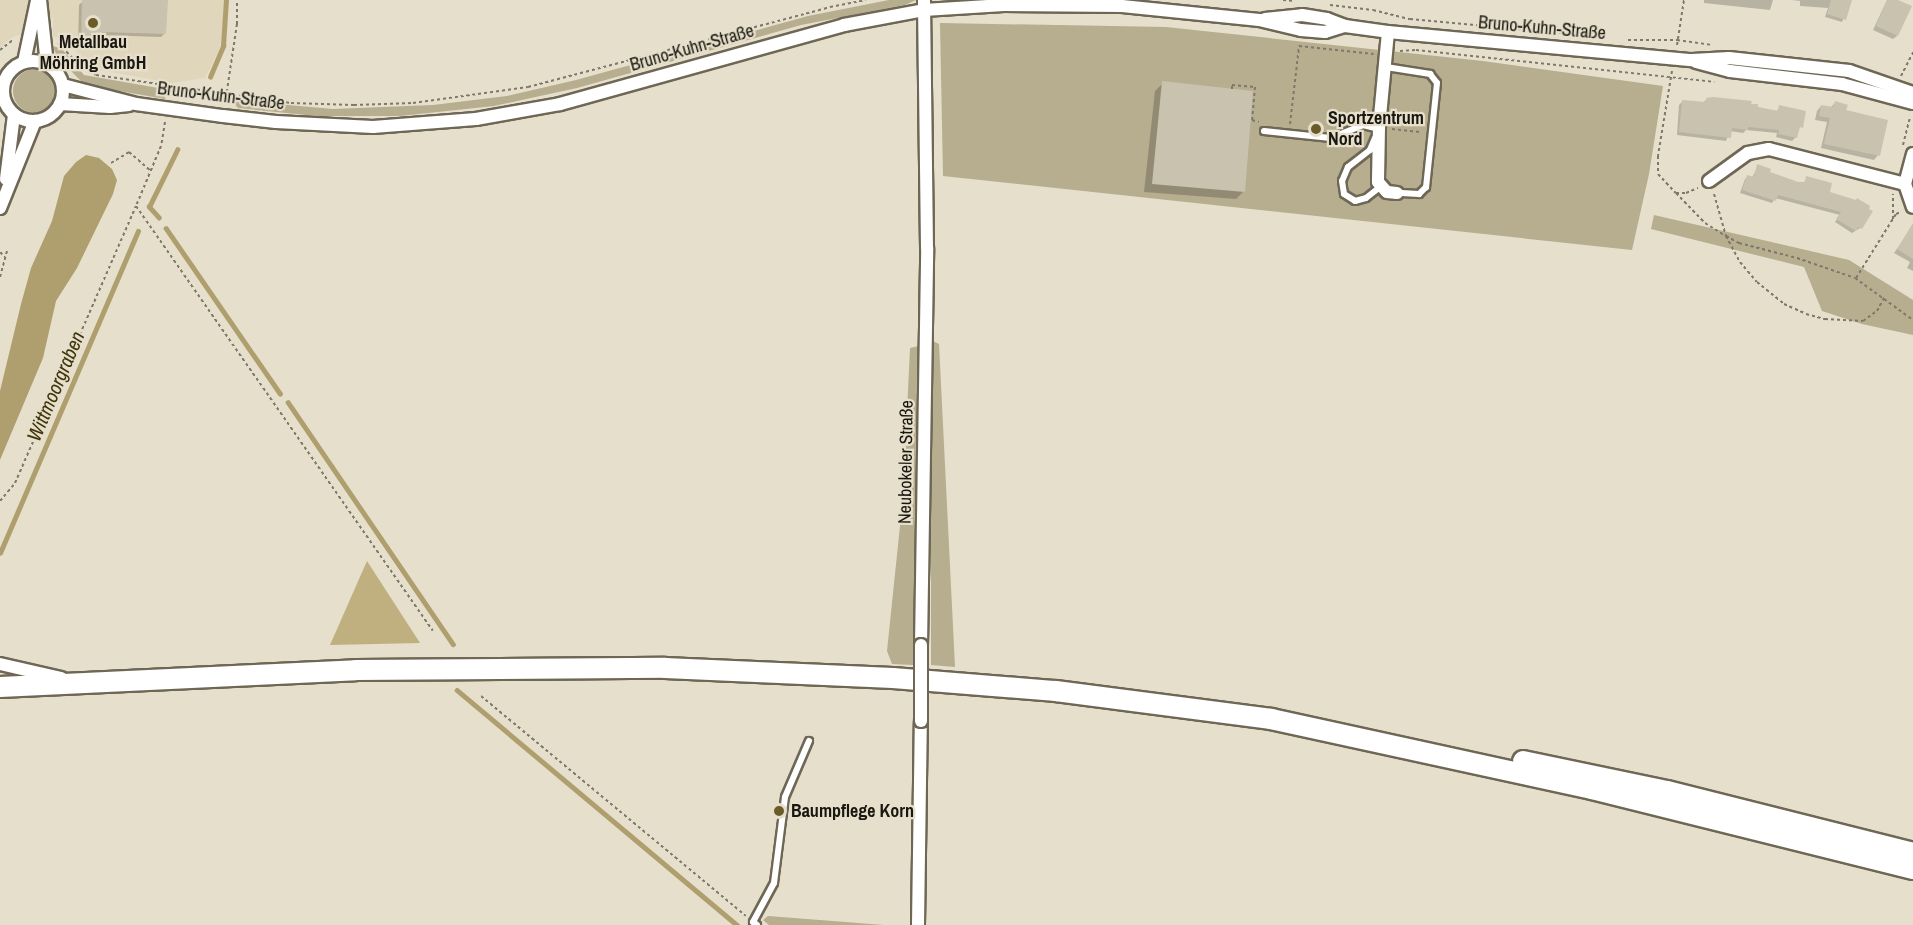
<!DOCTYPE html>
<html>
<head>
<meta charset="utf-8">
<style>
  body { margin:0 }
  #map { position:relative; width:1913px; height:925px; overflow:hidden; background:#e6dfcb; font-family:"Archivo Narrow",sans-serif }
  div>[style] { position:absolute }
  [style*='--x'] { left:calc(var(--x)*1px); top:calc(var(--y)*1px); width:calc(var(--w)*1px); rotate:calc(var(--a)*1deg) }
  .built>* { inset:0; background:#e0d6bb }
  .green>* { inset:0; background:#b7ad8f }
  .round { border-radius:50% }
  .forest>* { inset:0; background:#c0af7f }
  .water>* { inset:0; background:#af9f6f }
  .shadow>* { inset:0; background:#0003 }
  .stream>* { height:4.5px; margin:-2.25px; padding:0 2.25px; transform-origin:2.25px; border-radius:2.25px; background:#af9f6f }
  .building>* { inset:0; background:#c9c2ae }
  .path>* { height:2px; margin-top:-1px; transform-origin:0; background:repeating-linear-gradient(90deg,#7d786b 0 3px,transparent 0 6px) }
  .roads { filter:drop-shadow(2px 0 #6e6755) drop-shadow(-2px 0 #6e6755) drop-shadow(0 2px #6e6755) drop-shadow(0 -2px #6e6755) }
  .service>* { height:6px; margin:-3px; padding:0 3px; transform-origin:3px; border-radius:3px; background:#fff }
  .minor>* { height:12px; margin:-6px; padding:0 6px; transform-origin:6px; border-radius:6px; background:#fff }
  .minor>.ring { margin:-6px; padding:0; box-sizing:content-box; background:none; border:12px solid #fff; border-radius:50% }
  .primary>* { height:20px; margin:-10px; padding:0 10px; transform-origin:10px; border-radius:10px; background:#fff }
  .trunk>* { height:20px; margin:-10px; padding:0 10px; transform-origin:10px; border-radius:10px; background:#fff }
  .bridges { filter:drop-shadow(2px 0 #6e6755) drop-shadow(-2px 0 #6e6755) drop-shadow(0 2px #6e6755) drop-shadow(0 -2px #6e6755) }
  .minor-bridge>* { height:12px; margin:-6px; padding:0 6px; transform-origin:6px; border-radius:6px; background:#fff }
  .dots>* { width:16px; height:16px; translate:-50% -50%; box-sizing:border-box; border:3px solid #e6dfcb; border-radius:50% }
  span { translate:-50% -50%; white-space:nowrap; text-align:center; line-height:1.15; -webkit-text-stroke:4.5px #e6dfcb; paint-order:stroke }
  .street-label { font-size:18px; color:#191710 }
  .poi-label { font-size:18px; color:#191710; font-weight:700 }
  .left { translate:0 -50%; text-align:left }
  .water-label { font-size:20px; color:#40340c; font-style:italic }
</style>
</head>
<body>
<div id="map">
  <div class="built">
    <div style="clip-path:polygon(0 0,224px 0,224px 28px,219px 50px,205px 78px,171px 83px,89px 68px,67px 40px,53px 36px,53px 18px,29px 15px,27px 32px,11px 38px,0 48px)"></div>
  </div>
  <div class="green">
    <div style="clip-path:polygon(889px 0,916px 0,905px 5px,801px 25px,577px 88px,494px 106px,400px 116px,316px 116px,238px 108px,231px 100px,333px 109px,433px 105px,507px 96px,576px 80px,808px 16px)"></div>
    <div style="clip-path:polygon(940px 23px,1166px 27px,1483px 61px,1663px 86px,1649px 174px,1632px 250px,943px 176px)"></div>
    <div style="clip-path:polygon(53px 46px,62px 49px,84px 75px,164px 89px,166px 90px,165px 99px,85px 85px,57px 57px)"></div>
    <div class="round" style="left:13px;top:69px;width:44px;height:44px"></div>
    <div style="clip-path:polygon(1654px 215px,1849px 260px,1913px 300px,1913px 335px,1862px 324px,1822px 311px,1804px 267px,1651px 229px)"></div>
    <div style="clip-path:polygon(931px 340px,939px 344px,955px 667px,931px 665px)"></div>
    <div style="clip-path:polygon(919px 346px,913px 665px,892px 664px,887px 651px,903px 497px,910px 348px)"></div>
    <div style="clip-path:polygon(768px 916px,884px 925px,769px 925px,763px 920px)"></div>
  </div>
  <div class="forest">
    <div style="clip-path:polygon(367px 561px,420px 643px,330px 645px)"></div>
  </div>
  <div class="water">
    <div style="clip-path:polygon(86px 155px,99px 158px,112px 169px,117px 180px,113px 194px,77px 268px,56px 301px,43px 358px,0 460px,0 391px,21px 304px,31px 268px,52px 221px,64px 176px,76px 162px)"></div>
  </div>
  <div class="shadow">
    <div style="clip-path:polygon(98px 0,166px 0,165px 33px,161px 37px,101px 35px,100px 43px,97px 47px,78px 46px,79px 5px,83px 1px)"></div>
    <div style="clip-path:polygon(1704px 0,1773px 0,1770px 10px,1704px 3px)"></div>
    <div style="clip-path:polygon(1792px 0,1851px 0,1842px 22px,1825px 17px,1828px 8px,1800px 6px,1800px 1px)"></div>
    <div style="clip-path:polygon(1887px 0,1895px 0,1897px 36px,1893px 39px,1873px 30px)"></div>
    <div style="clip-path:polygon(1163px 83px,1244px 191px,1236px 199px,1144px 192px,1155px 91px)"></div>
    <div style="clip-path:polygon(1707px 99px,1750px 105px,1776px 112px,1780px 107px,1796px 137px,1792px 141px,1776px 137px,1777px 133px,1746px 130px,1743px 133px,1730px 131px,1726px 141px,1677px 135px,1679px 105px,1683px 101px,1703px 103px)"></div>
    <div style="clip-path:polygon(1835px 103px,1878px 155px,1874px 160px,1821px 148px,1827px 122px,1815px 120px,1817px 111px,1821px 106px,1830px 108px)"></div>
    <div style="clip-path:polygon(1758px 166px,1768px 173px,1803px 184px,1807px 178px,1828px 193px,1871px 212px,1860px 228px,1852px 233px,1835px 222px,1840px 215px,1775px 198px,1772px 203px,1740px 193px,1745px 179px,1748px 176px,1752px 178px)"></div>
    <div style="clip-path:polygon(1909px 232px,1913px 234px,1913px 271px,1907px 268px,1910px 262px,1894px 253px)"></div>
  </div>
  <div class="stream">
    <div style="--x:210;--y:77;--w:34;--a:-67"></div>
    <div style="--x:223;--y:46;--w:46;--a:-86.3"></div>
    <div style="--x:159;--y:218;--w:15;--a:-132"></div>
    <div style="--x:149;--y:207;--w:64;--a:-63.8"></div>
    <div style="--x:166;--y:228;--w:201;--a:55.4"></div>
    <div style="--x:288;--y:402;--w:293;--a:55.7"></div>
    <div style="--x:0;--y:553;--w:350;--a:-66.8"></div>
    <div style="--x:457;--y:690;--w:366;--a:40"></div>
  </div>
  <div class="building">
    <div style="clip-path:polygon(82px 0,168px 0,166px 34px,102px 32px,102px 43px,81px 43px)"></div>
    <div style="clip-path:polygon(1831px 0,1852px 0,1846px 20px,1827px 14px)"></div>
    <div style="clip-path:polygon(1887px 0,1898px 0,1912px 6px,1898px 36px,1876px 26px)"></div>
    <div style="clip-path:polygon(1162px 81px,1253px 91px,1245px 192px,1152px 184px)"></div>
    <div style="clip-path:polygon(1713px 97px,1752px 101px,1751px 104px,1758px 104px,1758px 107px,1778px 111px,1779px 105px,1806px 111px,1803px 128px,1800px 127px,1797px 138px,1778px 134px,1779px 130px,1748px 127px,1748px 130px,1732px 128px,1731px 138px,1679px 132px,1682px 100px,1706px 102px,1706px 98px)"></div>
    <div style="clip-path:polygon(1835px 101px,1848px 105px,1846px 110px,1888px 120px,1880px 156px,1824px 144px,1830px 118px,1819px 116px,1821px 105px,1833px 107px)"></div>
    <div style="clip-path:polygon(1757px 164px,1771px 169px,1770px 172px,1798px 182px,1805px 182px,1806px 176px,1832px 183px,1830px 192px,1856px 200px,1857px 198px,1870px 206px,1869px 209px,1873px 211px,1862px 229px,1858px 227px,1856px 231px,1836px 219px,1841px 212px,1778px 195px,1776px 201px,1742px 190px,1747px 175px,1754px 177px)"></div>
    <div style="clip-path:polygon(1913px 223px,1913px 259px,1897px 249px)"></div>
  </div>
  <div class="path">
    <div style="--x:1283;--y:0;--w:12;--a:5"></div>
    <div style="--x:1330;--y:5;--w:43;--a:6.6"></div>
    <div style="--x:1373;--y:10;--w:38;--a:14"></div>
    <div style="--x:1410;--y:19;--w:174;--a:5.3"></div>
    <div style="--x:1628;--y:40;--w:49;--a:0"></div>
    <div style="--x:1677;--y:40;--w:35;--a:8"></div>
    <div style="--x:58;--y:43;--w:36;--a:46"></div>
    <div style="--x:83;--y:69;--w:14;--a:25"></div>
    <div style="--x:96;--y:75;--w:197;--a:8.2"></div>
    <div style="--x:291;--y:103;--w:63;--a:1.8"></div>
    <div style="--x:354;--y:105;--w:59;--a:-1.9"></div>
    <div style="--x:413;--y:103;--w:116;--a:-7.9"></div>
    <div style="--x:528;--y:87;--w:312;--a:-14.8"></div>
    <div style="--x:830;--y:7;--w:36;--a:-11"></div>
    <div style="--x:1677;--y:45;--w:46;--a:-81.2"></div>
    <div style="--x:1299;--y:46;--w:75;--a:6.1"></div>
    <div style="--x:0;--y:50;--w:18;--a:-38"></div>
    <div style="--x:1400;--y:51;--w:16;--a:-4"></div>
    <div style="--x:1416;--y:50;--w:300;--a:6.1"></div>
    <div style="--x:1672;--y:71;--w:86;--a:99.4"></div>
    <div style="--x:1658;--y:156;--w:18;--a:90"></div>
    <div style="--x:1658;--y:174;--w:26;--a:47"></div>
    <div style="--x:1676;--y:193;--w:10;--a:0"></div>
    <div style="--x:1686;--y:193;--w:13;--a:-23"></div>
    <div style="--x:1901;--y:76;--w:27;--a:-63"></div>
    <div style="--x:1232;--y:89;--w:4;--a:-90"></div>
    <div style="--x:1232;--y:85;--w:23;--a:5"></div>
    <div style="--x:1255;--y:87;--w:33;--a:95"></div>
    <div style="--x:1252;--y:120;--w:7;--a:16"></div>
    <div style="--x:225;--y:104;--w:81;--a:-81.5"></div>
    <div style="--x:237;--y:24;--w:24;--a:-90"></div>
    <div style="--x:165;--y:122;--w:24;--a:99"></div>
    <div style="--x:161;--y:146;--w:65;--a:112.6"></div>
    <div style="--x:136;--y:206;--w:518;--a:55.05"></div>
    <div style="--x:1290;--y:124;--w:79;--a:-83.4"></div>
    <div style="--x:1392;--y:129;--w:30;--a:6"></div>
    <div style="--x:1903;--y:145;--w:30;--a:-76"></div>
    <div style="--x:111;--y:163;--w:21;--a:-31"></div>
    <div style="--x:129;--y:152;--w:29;--a:41"></div>
    <div style="--x:1676;--y:193;--w:42;--a:46"></div>
    <div style="--x:1705;--y:223;--w:25;--a:32"></div>
    <div style="--x:1726;--y:236;--w:15;--a:28"></div>
    <div style="--x:1739;--y:243;--w:60;--a:14.5"></div>
    <div style="--x:1797;--y:258;--w:61;--a:19"></div>
    <div style="--x:1855;--y:278;--w:72;--a:35.9"></div>
    <div style="--x:1714;--y:194;--w:44;--a:74.1"></div>
    <div style="--x:1726;--y:236;--w:30;--a:62"></div>
    <div style="--x:1740;--y:262;--w:26;--a:50"></div>
    <div style="--x:1757;--y:282;--w:35;--a:39"></div>
    <div style="--x:1784;--y:304;--w:24;--a:24"></div>
    <div style="--x:1806;--y:314;--w:20;--a:15"></div>
    <div style="--x:1825;--y:319;--w:38;--a:3"></div>
    <div style="--x:1863;--y:321;--w:17;--a:-36"></div>
    <div style="--x:1877;--y:311;--w:15;--a:-62"></div>
    <div style="--x:1893;--y:219;--w:25;--a:-90"></div>
    <div style="--x:0;--y:252;--w:7;--a:45"></div>
    <div style="--x:0;--y:277;--w:27;--a:-75"></div>
    <div style="--x:1856;--y:278;--w:75;--a:-58"></div>
    <div style="--x:1896;--y:214;--w:5;--a:-22"></div>
    <div style="--x:0;--y:501;--w:23;--a:-50"></div>
    <div style="--x:15;--y:483;--w:302;--a:-66.4"></div>
    <div style="--x:481;--y:696;--w:344;--a:39.7"></div>
  </div>
  <div class="roads">
    <div class="service">
      <div style="--x:1386;--y:67;--w:45;--a:9"></div>
      <div style="--x:1430;--y:74;--w:11;--a:52"></div>
      <div style="--x:1437;--y:83;--w:105;--a:96"></div>
      <div style="--x:1426;--y:187;--w:10;--a:135"></div>
      <div style="--x:1419;--y:194;--w:22;--a:-177"></div>
      <div style="--x:1264;--y:131;--w:67;--a:6"></div>
      <div style="--x:1331;--y:138;--w:35;--a:-22"></div>
      <div style="--x:1363;--y:125;--w:16;--a:14"></div>
      <div style="--x:1375;--y:138;--w:13;--a:113"></div>
      <div style="--x:1370;--y:150;--w:28;--a:142"></div>
      <div style="--x:1348;--y:167;--w:15;--a:113"></div>
      <div style="--x:1342;--y:181;--w:13;--a:81"></div>
      <div style="--x:1344;--y:194;--w:13;--a:32"></div>
      <div style="--x:1355;--y:201;--w:11;--a:-15"></div>
      <div style="--x:1366;--y:198;--w:18;--a:-38"></div>
      <div style="--x:757;--y:925;--w:5;--a:-143"></div>
      <div style="--x:753;--y:922;--w:44;--a:-61.7"></div>
      <div style="--x:774;--y:883;--w:87;--a:-82.7"></div>
      <div style="--x:785;--y:797;--w:61;--a:-66.8"></div>
    </div>
    <div class="minor">
      <div style="--x:40;--y:0;--w:64;--a:83.8"></div>
      <div style="--x:1265;--y:19;--w:37;--a:-6"></div>
      <div style="--x:1302;--y:15;--w:25;--a:9"></div>
      <div style="--x:1327;--y:19;--w:19;--a:21"></div>
      <div style="--x:1345;--y:26;--w:43;--a:7.9"></div>
      <div style="--x:1388;--y:32;--w:305;--a:5.3"></div>
      <div style="--x:1692;--y:60;--w:37;--a:-3"></div>
      <div style="--x:1729;--y:58;--w:121;--a:6.2"></div>
      <div style="--x:1849;--y:71;--w:68;--a:19"></div>
      <div style="--x:1388;--y:32;--w:96;--a:95.4"></div>
      <div style="--x:1379;--y:128;--w:54;--a:91.1"></div>
      <div style="--x:1378;--y:182;--w:13;--a:48"></div>
      <div style="--x:1387;--y:192;--w:10;--a:6"></div>
      <div class="ring" style="left:3px;top:61px;width:48px;height:48px"></div>
      <div style="--x:24;--y:62;--w:62;--a:-78"></div>
      <div style="--x:1696;--y:62;--w:35;--a:15"></div>
      <div style="--x:1730;--y:71;--w:113;--a:6.6"></div>
      <div style="--x:1842;--y:84;--w:73;--a:15"></div>
      <div style="--x:63;--y:85;--w:75;--a:14.6"></div>
      <div style="--x:136;--y:104;--w:88;--a:7.9"></div>
      <div style="--x:223;--y:116;--w:53;--a:6.5"></div>
      <div style="--x:276;--y:122;--w:97;--a:3"></div>
      <div style="--x:373;--y:127;--w:103;--a:-4.4"></div>
      <div style="--x:476;--y:119;--w:85;--a:-10.1"></div>
      <div style="--x:560;--y:104;--w:295;--a:-15.5"></div>
      <div style="--x:844;--y:25;--w:81;--a:-10.6"></div>
      <div style="--x:924;--y:10;--w:80;--a:-3.6"></div>
      <div style="--x:1004;--y:5;--w:118;--a:0.5"></div>
      <div style="--x:1122;--y:6;--w:138;--a:5.8"></div>
      <div style="--x:1259;--y:20;--w:43;--a:13.4"></div>
      <div style="--x:1301;--y:30;--w:24;--a:5"></div>
      <div style="--x:1325;--y:32;--w:21;--a:-17"></div>
      <div style="--x:60;--y:104;--w:50;--a:3.4"></div>
      <div style="--x:110;--y:107;--w:19;--a:-6"></div>
      <div style="--x:1913;--y:154;--w:31;--a:105"></div>
      <div style="--x:1905;--y:184;--w:24;--a:71"></div>
      <div style="--x:6;--y:179;--w:64;--a:-82.9"></div>
      <div style="--x:1709;--y:181;--w:48;--a:-35.7"></div>
      <div style="--x:1748;--y:153;--w:21;--a:-11"></div>
      <div style="--x:1769;--y:149;--w:140;--a:14.4"></div>
      <div style="--x:0;--y:208;--w:94;--a:-68.1"></div>
      <div style="--x:921;--y:645;--w:397;--a:-89.1"></div>
      <div style="--x:927;--y:248;--w:248;--a:-90.7"></div>
      <div style="--x:0;--y:664;--w:63;--a:12.9"></div>
      <div style="--x:918;--y:925;--w:204;--a:-89.2"></div>
    </div>
    <div class="primary">
      <div style="--x:0;--y:687;--w:356;--a:-2.7"></div>
      <div style="--x:356;--y:670;--w:309;--a:-0.4"></div>
      <div style="--x:665;--y:668;--w:228;--a:2.5"></div>
      <div style="--x:893;--y:678;--w:164;--a:4.6"></div>
      <div style="--x:1056;--y:691;--w:217;--a:7.4"></div>
    </div>
    <div class="trunk">
      <div style="--x:1271;--y:719;--w:329;--a:12.3"></div>
      <div style="--x:1592;--y:789;--w:331;--a:14"></div>
      <div style="--x:1523;--y:761;--w:147;--a:11.8"></div>
      <div style="--x:1667;--y:791;--w:254;--a:14.1"></div>
    </div>
  </div>
  <div class="bridges">
    <div class="minor-bridge">
      <div style="--x:921;--y:721;--w:76;--a:-90"></div>
    </div>
  </div>
  <div class="dots">
    <div style="left:93px;top:23px;background:#6b5b28"></div>
    <div style="left:1316px;top:129px;background:#6b5b28"></div>
    <div style="left:779px;top:811px;background:#6b5b28"></div>
  </div>
  <div class="street-label">
    <span style="left:1542px;top:28px;rotate:5deg">Bruno-Kuhn-Straße</span>
    <span style="left:692px;top:48px;rotate:-16deg">Bruno-Kuhn-Straße</span>
    <span style="left:221px;top:96px;rotate:7deg">Bruno-Kuhn-Straße</span>
    <span style="left:906px;top:462px;rotate:-89deg">Neubokeler Straße</span>
  </div>
  <div class="poi-label">
    <span style="left:93px;top:53px">Metallbau<br>Möhring GmbH</span>
    <span class="left" style="left:1328px;top:129px">Sportzentrum<br>Nord</span>
    <span class="left" style="left:791px;top:811px">Baumpflege Korn</span>
  </div>
  <div class="water-label">
    <span style="left:55px;top:386px;rotate:-67deg">Wittmoorgraben</span>
  </div>
</div>
</body>
</html>
